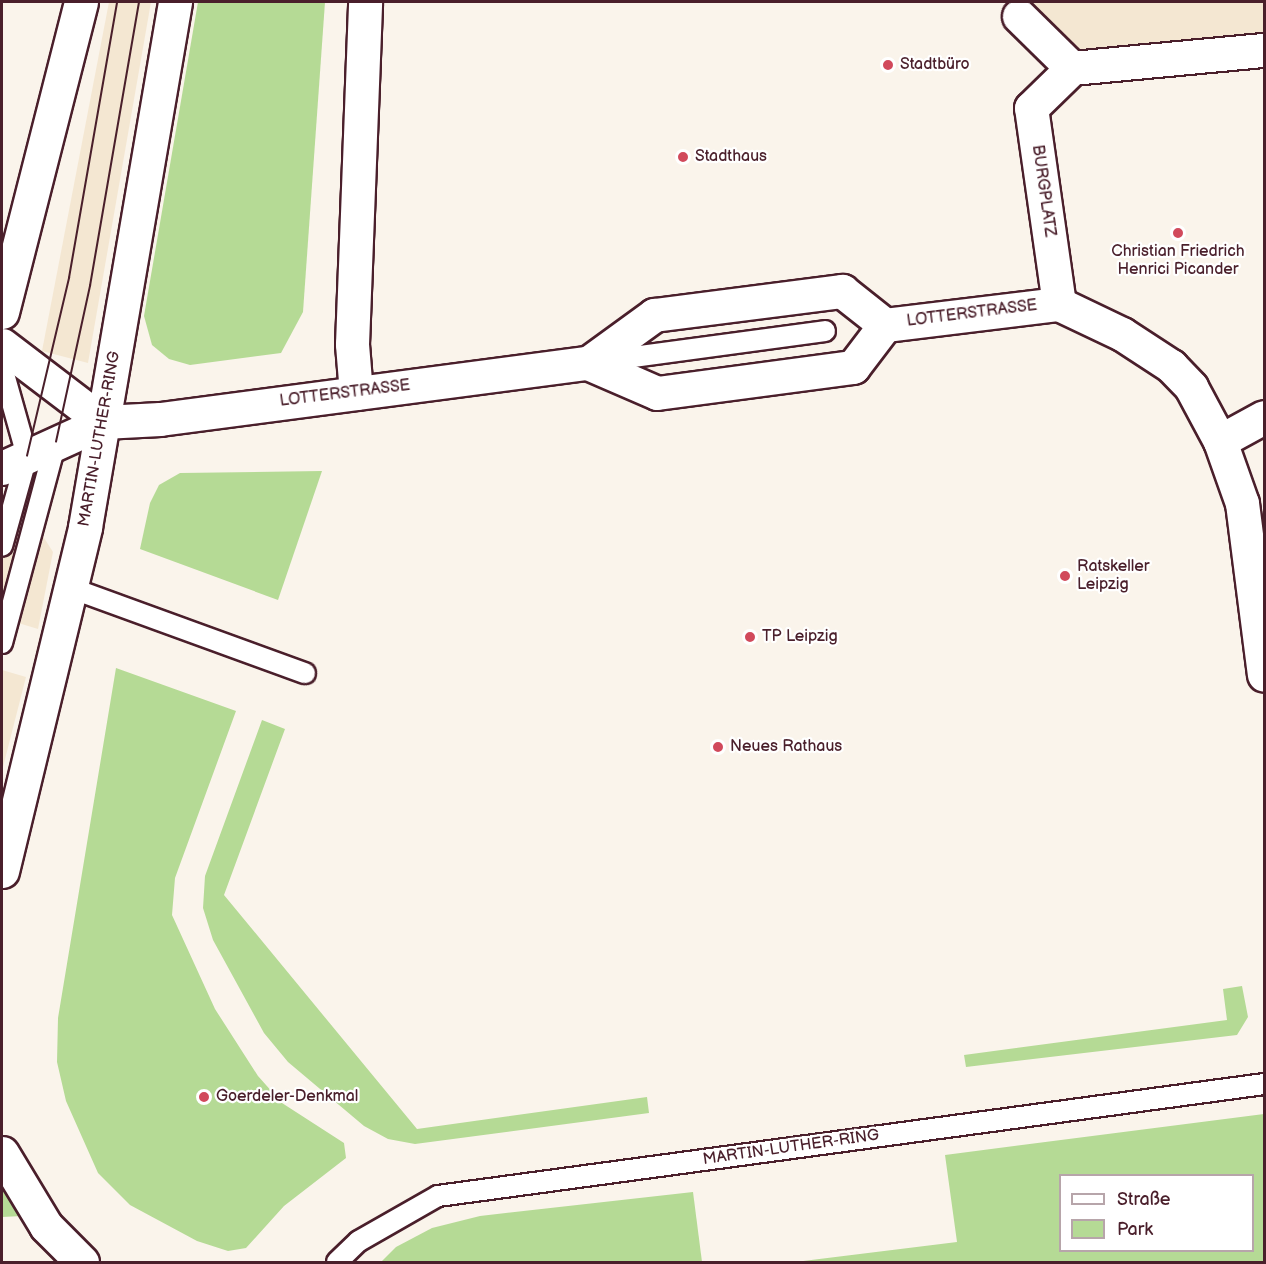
<!DOCTYPE html>
<html>
<head>
<meta charset="utf-8">
<style>
  body { margin:0 }
  #map { position:relative; width:1266px; height:1264px; overflow:hidden; background:#faf4eb; font-family:"Balsamiq Sans",sans-serif }
  div>[style] { position:absolute }
  [style*='--x'] { left:calc(var(--x)*1px); top:calc(var(--y)*1px); width:calc(var(--w)*1px); rotate:calc(var(--a)*1deg) }
  .built>* { inset:0; background:#f4e7d2 }
  .green>* { inset:0; background:#b5da95 }
  .roads { filter:drop-shadow(2px 0 #4a1f2b) drop-shadow(-2px 0 #4a1f2b) drop-shadow(0 2px #4a1f2b) drop-shadow(0 -2px #4a1f2b) }
  .lane>* { height:20px; margin:-10px; padding:0 10px; transform-origin:10px; border-radius:10px; background:#fff }
  .street>* { height:33px; margin:-16.5px; padding:0 16.5px; transform-origin:16.5px; border-radius:16.5px; background:#fff }
  .primary>* { height:33px; margin:-16.5px; padding:0 16.5px; transform-origin:16.5px; border-radius:16.5px; background:#fff }
  .tram>* { height:1.5px; margin:-0.75px; padding:0 0.75px; transform-origin:0.75px; border-radius:0.75px; background:#4a1f2b }
  .dots>* { width:16px; height:16px; translate:-50% -50%; box-sizing:border-box; border:3px solid #fff; border-radius:50% }
  span { translate:-50% -50%; white-space:nowrap; text-align:center; line-height:1.15; -webkit-text-stroke:4.5px #fff; paint-order:stroke }
  .poi-label { font-size:16px; color:#4a1f2b }
  .left { translate:0 -50%; text-align:left }
  .street-label { font-size:16px; color:#4a1f2b }
  .frame { position:absolute; inset:0; border:3px solid #4a1f2b; pointer-events:none }
  .legend { position:absolute; left:1059px; top:1174px; width:195px; height:78px; box-sizing:border-box; background:#fff; border:2px solid #b7a5aa; margin:0; padding:8px 10px; list-style:none; font-size:18px; color:#4a1f2b }
  .legend li { display:flex; align-items:center; gap:12px; height:30px }
  .legend b { width:30px; border:2px solid #b7a5aa }
</style>
</head>
<body>
<div id="map">
  <div class="built">
    <div style="clip-path:polygon(109px 2px,151px 2px,88px 363px,42px 351px)"></div>
    <div style="clip-path:polygon(1005px 2px,1264px 2px,1264px 50px,1072px 68px)"></div>
    <div style="clip-path:polygon(34px 522px,53px 552px,38px 629px,2px 618px,2px 537px)"></div>
    <div style="clip-path:polygon(2px 670px,26px 677px,2px 771px)"></div>
  </div>
  <div class="green">
    <div style="clip-path:polygon(198px 2px,325px 2px,303px 312px,281px 353px,190px 365px,169px 359px,152px 345px,144px 316px)"></div>
    <div style="clip-path:polygon(322px 471px,278px 600px,140px 549px,150px 503px,159px 485px,180px 473px)"></div>
    <div style="clip-path:polygon(116px 668px,236px 711px,175px 878px,172px 915px,215px 1009px,258px 1076px,282px 1103px,344px 1143px,346px 1158px,284px 1206px,246px 1248px,228px 1251px,197px 1241px,130px 1205px,98px 1173px,66px 1101px,57px 1062px,58px 1018px)"></div>
    <div style="clip-path:polygon(262px 720px,285px 729px,224px 895px,417px 1129px,647px 1097px,649px 1113px,415px 1144px,388px 1139px,364px 1126px,288px 1062px,264px 1033px,213px 940px,203px 908px,205px 876px)"></div>
    <div style="clip-path:polygon(1242px 986px,1248px 1017px,1237px 1035px,966px 1067px,964px 1055px,1227px 1020px,1223px 989px)"></div>
    <div style="clip-path:polygon(evenodd,1264px 1114px,1264px 1262px,795px 1262px,957px 1242px,945px 1155px,1264px 1114px,1060px 1176px,1252px 1176px,1252px 1250px,1060px 1250px,1060px 1176px)"></div>
    <div style="clip-path:polygon(2px 1181px,22px 1216px,2px 1217px)"></div>
    <div style="clip-path:polygon(693px 1192px,702px 1262px,381px 1262px,396px 1247px,432px 1228px,480px 1216px)"></div>
  </div>
  <div class="roads">
    <div class="lane">
      <div style="--x:596;--y:362;--w:231;--a:-7.7"></div>
      <div style="--x:2;--y:367;--w:92;--a:74.3"></div>
      <div style="--x:27;--y:456;--w:93;--a:105.5"></div>
      <div style="--x:71;--y:588;--w:249;--a:20"></div>
      <div style="--x:2;--y:643;--w:208;--a:-75"></div>
      <div style="--x:337;--y:1262;--w:30;--a:-44"></div>
      <div style="--x:359;--y:1241;--w:91;--a:-29.7"></div>
      <div style="--x:438;--y:1196;--w:834;--a:-7.72"></div>
    </div>
    <div class="street">
      <div style="--x:1019;--y:16;--w:74;--a:44.5"></div>
      <div style="--x:1059;--y:304;--w:70;--a:25.5"></div>
      <div style="--x:1122;--y:334;--w:59;--a:33.1"></div>
      <div style="--x:1171;--y:366;--w:29;--a:46"></div>
      <div style="--x:1191;--y:387;--w:61;--a:61.8"></div>
      <div style="--x:1220;--y:441;--w:66;--a:70.5"></div>
      <div style="--x:1242;--y:503;--w:173;--a:82.7"></div>
      <div style="--x:1059;--y:304;--w:198;--a:-98.1"></div>
      <div style="--x:1031;--y:108;--w:57;--a:-44.3"></div>
      <div style="--x:1072;--y:68;--w:193;--a:-5.4"></div>
      <div style="--x:588;--y:363;--w:75;--a:23.5"></div>
      <div style="--x:657;--y:393;--w:198;--a:-7.6"></div>
      <div style="--x:853;--y:367;--w:53;--a:-52.7"></div>
      <div style="--x:356;--y:393;--w:49;--a:-94.7"></div>
      <div style="--x:352;--y:344;--w:342;--a:-87.8"></div>
      <div style="--x:103;--y:422;--w:57;--a:-3"></div>
      <div style="--x:160;--y:419;--w:432;--a:-7.5"></div>
      <div style="--x:588;--y:363;--w:82;--a:-36"></div>
      <div style="--x:654;--y:315;--w:190;--a:-7.3"></div>
      <div style="--x:842;--y:291;--w:55;--a:38.3"></div>
      <div style="--x:885;--y:325;--w:175;--a:-6.9"></div>
      <div style="--x:1220;--y:441;--w:50;--a:-28.6"></div>
    </div>
    <div class="primary">
      <div style="--x:2;--y:312;--w:320;--a:-75.7"></div>
      <div style="--x:2;--y:345;--w:127;--a:37.3"></div>
      <div style="--x:2;--y:468;--w:111;--a:-24.5"></div>
      <div style="--x:2;--y:871;--w:354;--a:-76.4"></div>
      <div style="--x:85;--y:527;--w:533;--a:-80.27"></div>
      <div style="--x:2;--y:1153;--w:85;--a:58.9"></div>
      <div style="--x:46;--y:1226;--w:51;--a:45"></div>
    </div>
  </div>
  <div class="tram">
    <div style="--x:56;--y:442;--w:160;--a:-77.7"></div>
    <div style="--x:90;--y:286;--w:288;--a:-80.2"></div>
    <div style="--x:27;--y:456;--w:183;--a:-76.7"></div>
    <div style="--x:69;--y:278;--w:280;--a:-80.1"></div>
  </div>
  <div class="dots">
    <div style="left:888px;top:65px;background:#d1495b"></div>
    <div style="left:683px;top:157px;background:#d1495b"></div>
    <div style="left:1178px;top:233px;background:#d1495b"></div>
    <div style="left:1065px;top:576px;background:#d1495b"></div>
    <div style="left:750px;top:637px;background:#d1495b"></div>
    <div style="left:718px;top:747px;background:#d1495b"></div>
    <div style="left:204px;top:1097px;background:#d1495b"></div>
  </div>
  <div class="poi-label">
    <span class="left" style="left:900px;top:65px">Stadtbüro</span>
    <span class="left" style="left:695px;top:157px">Stadthaus</span>
    <span style="left:1178px;top:261px">Christian Friedrich<br>Henrici Picander</span>
    <span class="left" style="left:1077px;top:576px">Ratskeller<br>Leipzig</span>
    <span class="left" style="left:762px;top:637px">TP Leipzig</span>
    <span class="left" style="left:730px;top:747px">Neues Rathaus</span>
    <span class="left" style="left:216px;top:1097px">Goerdeler-Denkmal</span>
  </div>
  <div class="street-label">
    <span style="left:1043px;top:191px;rotate:82deg">BURGPLATZ</span>
    <span style="left:972px;top:314px;rotate:-7deg">LOTTERSTRASSE</span>
    <span style="left:345px;top:394px;rotate:-7deg">LOTTERSTRASSE</span>
    <span style="left:100px;top:439px;rotate:-80deg">MARTIN-LUTHER-RING</span>
    <span style="left:791px;top:1148px;rotate:-8deg">MARTIN-LUTHER-RING</span>
  </div>
  <div class="frame"></div>
  <ul class="legend">
  <li><b style="height:8px;background:#fff"></b>Straße</li>
  <li><b style="height:16px;background:#b5da95"></b>Park</li>
  </ul>
</div>
</body>
</html>
